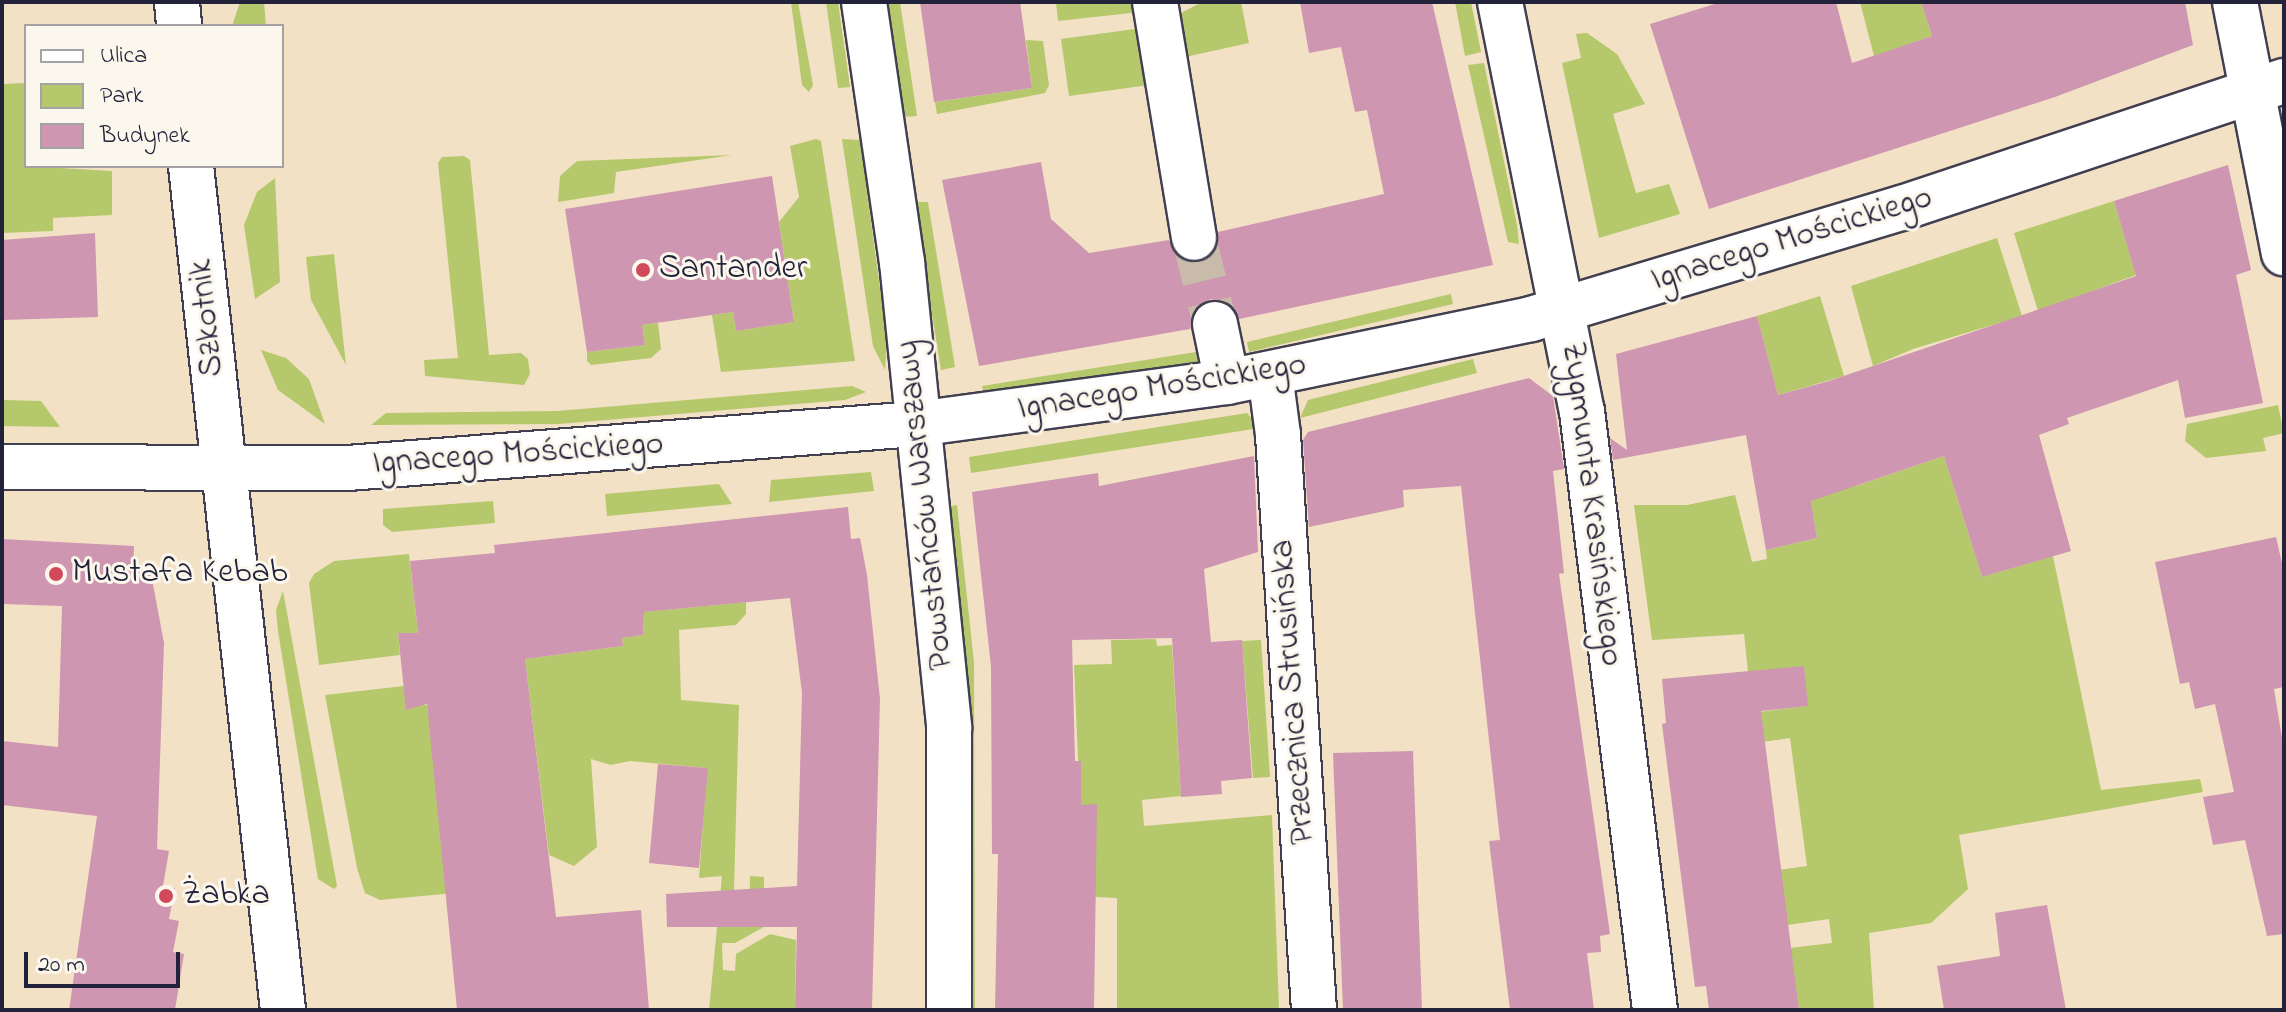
<!DOCTYPE html>
<html>
<head>
<meta charset="utf-8">
<style>
  body { margin:0 }
  #map { position:relative; width:2286px; height:1012px; overflow:hidden; background:#f3e1c5; font-family:"Indie Flower",sans-serif }
  div>[style] { position:absolute }
  [style*='--x'] { left:calc(var(--x)*1px); top:calc(var(--y)*1px); width:calc(var(--w)*1px); rotate:calc(var(--a)*1deg) }
  .green>* { inset:0; background:#b5c86b }
  .building>* { inset:0; background:#ce96b1 }
  .minor-tunnel>* { height:44px; margin-top:-22px; transform-origin:0; background:repeating-linear-gradient(90deg,#c9bba9 0 44px,transparent 0 66px) }
  .roads { filter:drop-shadow(2px 0 #413f50) drop-shadow(-2px 0 #413f50) drop-shadow(0 2px #413f50) drop-shadow(0 -2px #413f50) }
  .minor>* { height:44px; margin:-22px; padding:0 22px; transform-origin:22px; border-radius:22px; background:#fff }
  .dots>* { width:22px; height:22px; translate:-50% -50%; box-sizing:border-box; border:4px solid #fbf7ec; border-radius:50% }
  span { translate:-50% -50%; white-space:nowrap; text-align:center; line-height:1.15; -webkit-text-stroke:6px #fbf7ec; paint-order:stroke }
  .street-label { font-size:34px; color:#22223b }
  .poi-label { font-size:34px; color:#22223b }
  .left { translate:0 -50%; text-align:left }
  .frame { position:absolute; inset:0; border:4px solid #22223b; pointer-events:none }
  .legend { position:absolute; left:24px; top:24px; width:260px; height:144px; box-sizing:border-box; background:#fbf7ec; border:2px solid #a4a2a5; margin:0; padding:10px 14px; list-style:none; font-size:24px; color:#22223b }
  .legend li { display:flex; align-items:center; gap:16px; height:40px }
  .legend b { width:40px; border:2px solid #a4a2a5 }
  .scale { position:absolute; left:24px; top:952px; width:156px; height:36px; box-sizing:border-box; border:4px solid #22223b; border-top:0; padding-left:10px; font-size:24px; line-height:28px; white-space:nowrap; color:#22223b; -webkit-text-stroke:6px #fbf7ec; paint-order:stroke }
</style>
</head>
<body>
<div id="map">
  <div class="green">
    <div style="clip-path:polygon(240px 2px,264px 2px,266px 26px,232px 26px)"></div>
    <div style="clip-path:polygon(791px 2px,798px 2px,813px 85px,809px 92px,802px 85px)"></div>
    <div style="clip-path:polygon(826px 2px,838px 2px,850px 87px,838px 88px)"></div>
    <div style="clip-path:polygon(886px 2px,900px 2px,917px 116px,903px 117px)"></div>
    <div style="clip-path:polygon(1056px 2px,1138px 2px,1140px 12px,1058px 21px)"></div>
    <div style="clip-path:polygon(1202px 2px,1241px 2px,1249px 43px,1185px 57px,1174px 29px,1183px 12px)"></div>
    <div style="clip-path:polygon(1455px 2px,1471px 2px,1481px 52px,1465px 56px)"></div>
    <div style="clip-path:polygon(1860px 2px,1921px 2px,1932px 36px,1874px 56px)"></div>
    <div style="clip-path:polygon(1142px 28px,1149px 85px,1069px 96px,1061px 39px)"></div>
    <div style="clip-path:polygon(1587px 33px,1617px 54px,1645px 104px,1613px 114px,1636px 193px,1669px 184px,1680px 214px,1599px 238px,1562px 63px,1581px 58px,1576px 34px)"></div>
    <div style="clip-path:polygon(1026px 40px,1043px 41px,1049px 85px,1045px 93px,937px 114px,935px 102px,1032px 88px)"></div>
    <div style="clip-path:polygon(1484px 63px,1517px 225px,1519px 244px,1508px 242px,1468px 65px)"></div>
    <div style="clip-path:polygon(26px 83px,26px 166px,112px 171px,112px 215px,53px 218px,53px 231px,2px 233px,2px 84px)"></div>
    <div style="clip-path:polygon(816px 139px,821px 141px,855px 361px,721px 372px,712px 315px,733px 312px,736px 331px,794px 322px,779px 222px,799px 197px,790px 146px)"></div>
    <div style="clip-path:polygon(842px 139px,860px 140px,887px 340px,885px 370px,873px 346px)"></div>
    <div style="clip-path:polygon(732px 155px,616px 172px,614px 193px,558px 202px,560px 176px,577px 161px)"></div>
    <div style="clip-path:polygon(464px 156px,470px 160px,489px 355px,521px 353px,528px 359px,530px 374px,524px 385px,425px 376px,424px 360px,458px 358px,438px 163px,442px 157px)"></div>
    <div style="clip-path:polygon(275px 178px,280px 282px,255px 299px,244px 225px,257px 192px)"></div>
    <div style="clip-path:polygon(2114px 201px,2136px 275px,2038px 311px,2014px 233px)"></div>
    <div style="clip-path:polygon(914px 202px,928px 202px,955px 367px,941px 370px)"></div>
    <div style="clip-path:polygon(1997px 238px,2022px 316px,1913px 349px,1873px 366px,1851px 286px)"></div>
    <div style="clip-path:polygon(334px 254px,346px 365px,311px 300px,306px 257px)"></div>
    <div style="clip-path:polygon(1451px 294px,1453px 304px,1249px 352px,1247px 342px)"></div>
    <div style="clip-path:polygon(1820px 296px,1844px 376px,1778px 395px,1757px 316px)"></div>
    <div style="clip-path:polygon(658px 323px,661px 349px,651px 358px,591px 365px,587px 361px,587px 352px,645px 345px,642px 325px)"></div>
    <div style="clip-path:polygon(261px 350px,286px 358px,309px 379px,325px 424px,278px 390px)"></div>
    <div style="clip-path:polygon(1196px 352px,1198px 365px,985px 399px,982px 386px)"></div>
    <div style="clip-path:polygon(1473px 359px,1477px 373px,1300px 418px,1308px 400px)"></div>
    <div style="clip-path:polygon(852px 386px,866px 392px,845px 400px,559px 424px,371px 425px,386px 413px,557px 411px)"></div>
    <div style="clip-path:polygon(2px 400px,41px 401px,60px 427px,2px 426px)"></div>
    <div style="clip-path:polygon(2278px 405px,2284px 433px,2263px 438px,2266px 451px,2206px 458px,2185px 441px,2187px 424px)"></div>
    <div style="clip-path:polygon(1247px 413px,1260px 428px,971px 473px,969px 457px)"></div>
    <div style="clip-path:polygon(1944px 456px,1982px 577px,2053px 556px,2101px 790px,2200px 779px,2203px 792px,1959px 835px,1968px 889px,1931px 923px,1869px 933px,1874px 1010px,1799px 1010px,1790px 948px,1832px 943px,1829px 919px,1787px 925px,1778px 870px,1807px 866px,1790px 738px,1762px 742px,1758px 712px,1807px 706px,1804px 667px,1748px 672px,1744px 634px,1652px 640px,1634px 505px,1687px 505px,1735px 495px,1752px 562px,1767px 559px,1766px 550px,1817px 538px,1809px 490px,1856px 486px)"></div>
    <div style="clip-path:polygon(871px 472px,874px 491px,769px 502px,771px 480px)"></div>
    <div style="clip-path:polygon(719px 484px,732px 504px,607px 516px,605px 494px)"></div>
    <div style="clip-path:polygon(493px 501px,495px 523px,392px 532px,383px 525px,383px 509px)"></div>
    <div style="clip-path:polygon(957px 505px,974px 662px,975px 1010px,963px 1010px,945px 507px)"></div>
    <div style="clip-path:polygon(409px 554px,418px 633px,398px 633px,400px 655px,319px 665px,309px 583px,314px 574px,334px 561px)"></div>
    <div style="clip-path:polygon(283px 591px,337px 886px,334px 889px,318px 879px,278px 631px,276px 610px)"></div>
    <div style="clip-path:polygon(746px 602px,746px 614px,736px 625px,679px 630px,681px 700px,739px 705px,734px 890px,725px 891px,725px 927px,749px 927px,750px 876px,764px 877px,764px 927px,735px 943px,722px 943px,723px 970px,735px 971px,736px 954px,770px 934px,796px 940px,795px 1010px,709px 1010px,722px 876px,699px 878px,707px 768px,630px 761px,611px 765px,591px 759px,597px 847px,574px 866px,549px 855px,525px 659px,623px 646px,622px 638px,643px 635px,644px 612px)"></div>
    <div style="clip-path:polygon(1156px 639px,1157px 646px,1172px 645px,1181px 796px,1142px 800px,1144px 826px,1272px 815px,1279px 1010px,1117px 1010px,1117px 898px,1095px 897px,1082px 853px,1074px 665px,1112px 664px,1111px 640px)"></div>
    <div style="clip-path:polygon(1261px 640px,1270px 777px,1253px 778px,1242px 641px)"></div>
    <div style="clip-path:polygon(404px 686px,409px 706px,427px 705px,454px 893px,380px 900px,365px 893px,357px 868px,325px 695px)"></div>
  </div>
  <div class="building">
    <div style="clip-path:polygon(920px 2px,1020px 2px,1032px 88px,934px 102px)"></div>
    <div style="clip-path:polygon(1300px 2px,1432px 2px,1493px 265px,1239px 319px,1233px 307px,1211px 299px,1198px 306px,1190px 329px,979px 366px,942px 180px,1041px 162px,1051px 219px,1089px 253px,1169px 240px,1175px 254px,1197px 263px,1217px 248px,1218px 232px,1384px 194px,1367px 110px,1355px 112px,1341px 47px,1309px 53px)"></div>
    <div style="clip-path:polygon(1721px 2px,1836px 2px,1852px 63px,1932px 36px,1921px 2px,2185px 2px,2193px 45px,2055px 97px,1709px 209px,1650px 24px)"></div>
    <div style="clip-path:polygon(2228px 165px,2251px 270px,2236px 275px,2263px 403px,2185px 418px,2178px 380px,2067px 418px,2069px 424px,2039px 435px,2071px 551px,1982px 577px,1944px 456px,1811px 501px,1817px 538px,1766px 550px,1746px 435px,1613px 460px,1610px 438px,1627px 450px,1616px 354px,1757px 316px,1778px 395px,1829px 381px,2136px 276px,2114px 201px)"></div>
    <div style="clip-path:polygon(772px 176px,794px 322px,736px 331px,733px 312px,642px 325px,645px 345px,587px 352px,565px 209px)"></div>
    <div style="clip-path:polygon(95px 233px,98px 317px,2px 320px,2px 240px)"></div>
    <div style="clip-path:polygon(1529px 378px,1553px 396px,1564px 469px,1553px 471px,1564px 573px,1559px 574px,1610px 934px,1600px 936px,1601px 952px,1587px 953px,1594px 1010px,1510px 1010px,1489px 841px,1500px 840px,1461px 486px,1403px 490px,1404px 507px,1309px 527px,1303px 440px,1308px 432px)"></div>
    <div style="clip-path:polygon(1254px 456px,1258px 552px,1204px 569px,1211px 642px,1242px 640px,1252px 778px,1221px 781px,1222px 794px,1181px 797px,1172px 638px,1072px 640px,1075px 761px,1081px 761px,1081px 805px,1097px 804px,1094px 1010px,995px 1010px,998px 854px,992px 854px,991px 667px,972px 492px,1098px 473px,1099px 486px)"></div>
    <div style="clip-path:polygon(848px 507px,851px 539px,860px 538px,867px 575px,880px 699px,872px 1010px,795px 1010px,797px 927px,667px 927px,666px 894px,797px 886px,802px 693px,790px 598px,644px 612px,643px 635px,622px 638px,623px 646px,525px 659px,556px 917px,641px 910px,649px 1010px,457px 1010px,427px 704px,406px 710px,398px 633px,418px 633px,410px 561px,495px 553px,494px 545px)"></div>
    <div style="clip-path:polygon(2276px 537px,2284px 572px,2284px 687px,2274px 689px,2284px 750px,2284px 934px,2267px 936px,2245px 840px,2213px 845px,2203px 797px,2234px 792px,2215px 704px,2195px 709px,2189px 682px,2180px 684px,2155px 562px)"></div>
    <div style="clip-path:polygon(2px 539px,134px 546px,133px 567px,149px 563px,164px 643px,157px 849px,169px 851px,163px 886px,175px 888px,169px 919px,179px 921px,173px 952px,184px 954px,175px 1010px,69px 1010px,97px 816px,2px 805px,2px 741px,58px 747px,62px 606px,2px 604px)"></div>
    <div style="clip-path:polygon(1804px 666px,1808px 706px,1761px 711px,1799px 1010px,1709px 1010px,1706px 986px,1695px 987px,1662px 724px,1666px 723px,1662px 679px)"></div>
    <div style="clip-path:polygon(1413px 751px,1422px 1010px,1343px 1010px,1333px 753px)"></div>
    <div style="clip-path:polygon(658px 764px,708px 768px,699px 868px,649px 863px)"></div>
    <div style="clip-path:polygon(2047px 905px,2066px 1010px,1944px 1010px,1937px 966px,2000px 956px,1995px 913px)"></div>
  </div>
  <div class="minor-tunnel">
    <div style="--x:1194;--y:238;--w:89;--a:76.3"></div>
  </div>
  <div class="roads">
    <div class="minor">
      <div style="--x:177;--y:2;--w:24;--a:85"></div>
      <div style="--x:864;--y:2;--w:263;--a:81.7"></div>
      <div style="--x:902;--y:262;--w:468;--a:84.2"></div>
      <div style="--x:949;--y:728;--w:282;--a:90"></div>
      <div style="--x:1155;--y:2;--w:239;--a:80.6"></div>
      <div style="--x:1500;--y:2;--w:417;--a:78.7"></div>
      <div style="--x:1582;--y:411;--w:603;--a:83.05"></div>
      <div style="--x:2235;--y:2;--w:256;--a:79"></div>
      <div style="--x:191;--y:166;--w:849;--a:83.78"></div>
      <div style="--x:1215;--y:324;--w:59;--a:78.3"></div>
      <div style="--x:1270;--y:374;--w:62;--a:82.5"></div>
      <div style="--x:1278;--y:435;--w:576;--a:86.42"></div>
      <div style="--x:2;--y:467;--w:346;--a:0.2"></div>
      <div style="--x:348;--y:468;--w:570;--a:-4.43"></div>
      <div style="--x:916;--y:424;--w:314;--a:-7.7"></div>
      <div style="--x:1227;--y:382;--w:310;--a:-11.7"></div>
      <div style="--x:1531;--y:319;--w:387;--a:-16.7"></div>
      <div style="--x:1902;--y:208;--w:403;--a:-18.4"></div>
    </div>
  </div>
  <div class="dots">
    <div style="left:643px;top:270px;background:#d1495b"></div>
    <div style="left:56px;top:574px;background:#d1495b"></div>
    <div style="left:166px;top:896px;background:#d1495b"></div>
  </div>
  <div class="street-label">
    <span style="left:1792px;top:240px;rotate:-17deg">Ignacego Mościckiego</span>
    <span style="left:208px;top:318px;rotate:-96deg">Szkotnik</span>
    <span style="left:1162px;top:388px;rotate:-9deg">Ignacego Mościckiego</span>
    <span style="left:518px;top:455px;rotate:-4deg">Ignacego Mościckiego</span>
    <span style="left:1591px;top:504px;rotate:83deg">Zygmunta Krasińskiego</span>
    <span style="left:926px;top:505px;rotate:-96deg">Powstańców Warszawy</span>
    <span style="left:1294px;top:692px;rotate:-94deg">Przecznica Strusińska</span>
  </div>
  <div class="poi-label">
    <span class="left" style="left:659px;top:270px">Santander</span>
    <span class="left" style="left:72px;top:574px">Mustafa Kebab</span>
    <span class="left" style="left:182px;top:896px">Żabka</span>
  </div>
  <div class="frame"></div>
  <ul class="legend">
  <li><b style="height:10px;background:#fff"></b>Ulica</li>
  <li><b style="height:22px;background:#b5c86b"></b>Park</li>
  <li><b style="height:22px;background:#ce96b1"></b>Budynek</li>
  </ul>
  <div class="scale">20 m</div>
</div>
</body>
</html>
